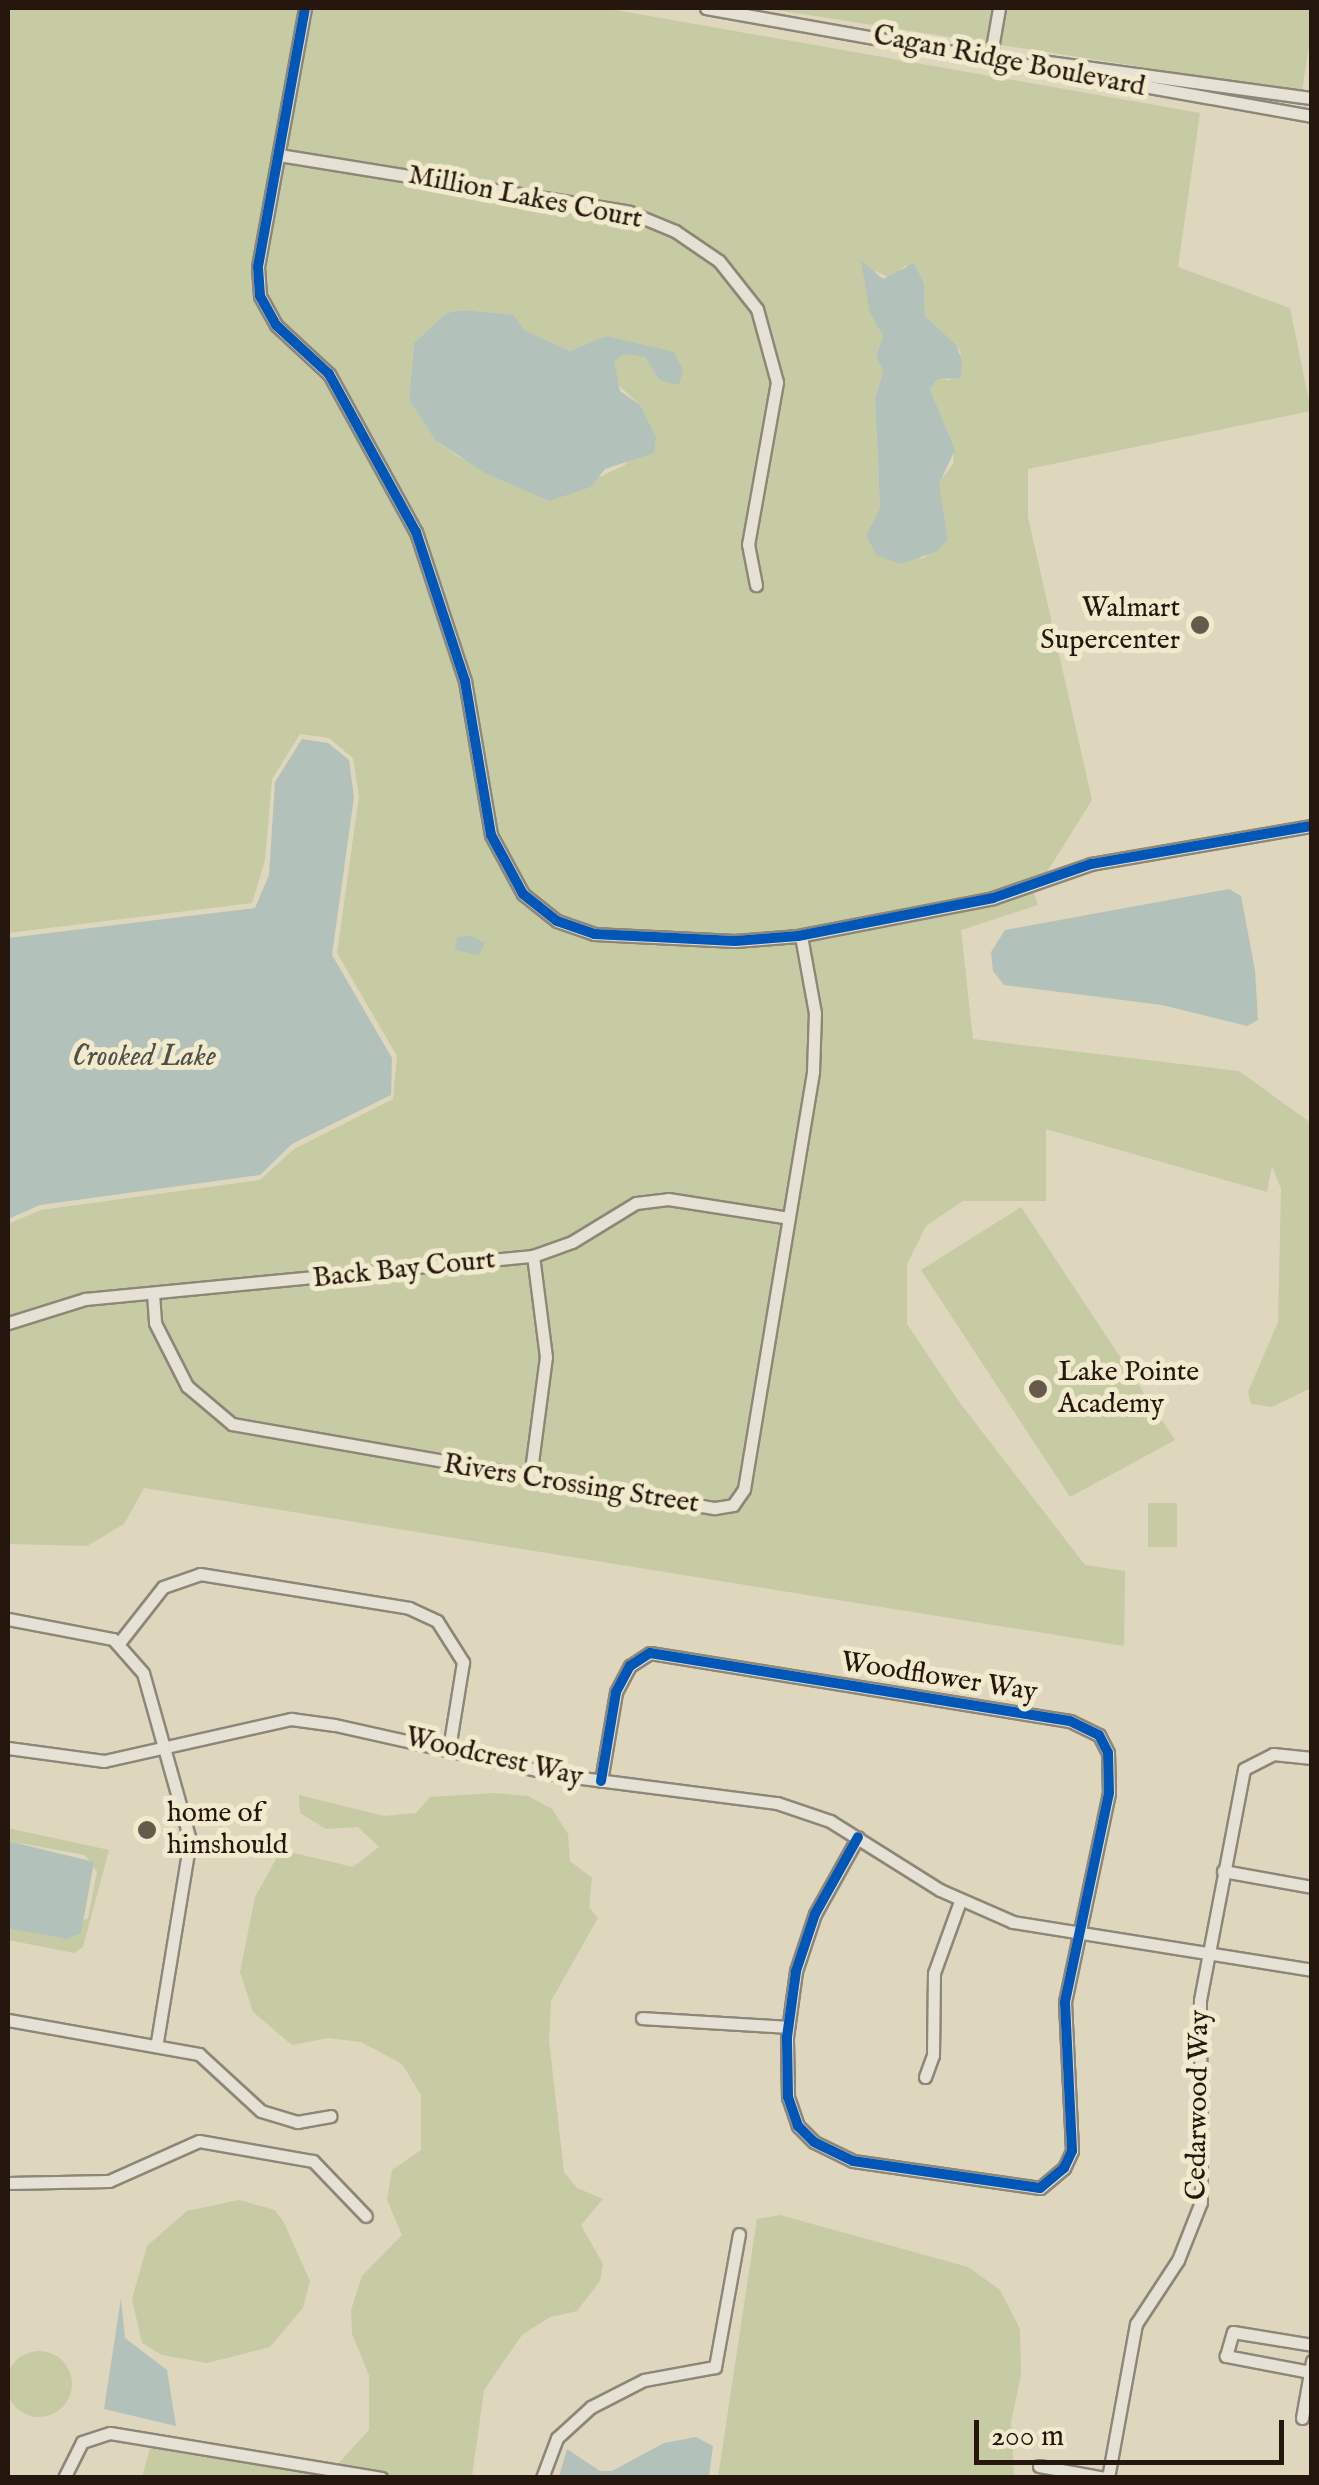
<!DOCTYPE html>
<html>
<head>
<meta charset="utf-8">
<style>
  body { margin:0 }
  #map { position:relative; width:1319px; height:2485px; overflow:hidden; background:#ded6bd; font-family:"IM FELL English",serif }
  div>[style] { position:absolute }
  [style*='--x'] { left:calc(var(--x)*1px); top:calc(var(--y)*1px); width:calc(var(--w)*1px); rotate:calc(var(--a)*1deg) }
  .green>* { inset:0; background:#c6cba4 }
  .round { border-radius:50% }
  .water>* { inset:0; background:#b2c2ba }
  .roads { filter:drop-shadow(2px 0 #8e8778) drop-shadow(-2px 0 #8e8778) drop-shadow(0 2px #8e8778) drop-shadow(0 -2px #8e8778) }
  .street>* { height:11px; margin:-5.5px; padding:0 5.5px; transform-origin:5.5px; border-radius:5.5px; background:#e5e1d4 }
  .cycleway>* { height:10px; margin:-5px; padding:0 5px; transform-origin:5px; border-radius:5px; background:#0057b8 }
  .dots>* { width:28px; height:28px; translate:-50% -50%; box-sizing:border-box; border:5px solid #f2eacc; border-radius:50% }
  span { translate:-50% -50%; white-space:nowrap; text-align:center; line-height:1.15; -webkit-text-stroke:10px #f2eacc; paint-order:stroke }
  .street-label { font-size:28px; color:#25170e }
  .poi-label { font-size:28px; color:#25170e }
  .right { translate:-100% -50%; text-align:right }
  .left { translate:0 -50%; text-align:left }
  .water-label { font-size:30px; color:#50504a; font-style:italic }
  .frame { position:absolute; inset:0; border:10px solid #25170e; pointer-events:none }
  .scale { position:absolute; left:974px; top:2420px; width:310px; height:45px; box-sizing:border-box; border:5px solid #25170e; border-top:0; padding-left:12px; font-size:30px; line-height:35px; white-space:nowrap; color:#25170e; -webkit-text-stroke:8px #f2eacc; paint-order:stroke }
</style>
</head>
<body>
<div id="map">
  <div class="green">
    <div style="clip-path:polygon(evenodd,8px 8px,604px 8px,1200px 113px,1178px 267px,1290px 308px,1311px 411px,1028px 469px,1028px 517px,1092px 800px,1034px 893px,1038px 905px,961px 930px,973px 1039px,1239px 1071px,1311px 1123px,1311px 1388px,1272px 1407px,1251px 1404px,1248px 1392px,1278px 1322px,1281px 1189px,1272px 1166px,1267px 1192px,1046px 1129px,1046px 1201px,963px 1201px,926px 1226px,907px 1264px,907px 1324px,960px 1403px,1085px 1565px,1125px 1571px,1124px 1646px,144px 1488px,124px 1524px,87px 1546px,8px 1544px,8px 1224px,41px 1210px,260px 1180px,294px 1149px,393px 1099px,397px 1056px,337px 953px,359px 796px,353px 758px,329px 738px,300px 734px,272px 779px,265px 860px,252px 903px,8px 933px,8px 8px,906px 265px,924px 284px,925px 316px,961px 352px,950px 380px,938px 379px,930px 389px,954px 448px,953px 464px,938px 484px,948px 539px,922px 559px,871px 525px,880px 508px,875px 399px,883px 371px,876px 356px,883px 336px,868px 288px,875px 271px,891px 278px,906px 265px,8px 8px,464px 310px,514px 315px,524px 330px,570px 351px,606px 336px,683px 370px,659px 381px,646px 357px,624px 354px,614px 360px,615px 382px,640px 405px,650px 431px,625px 465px,549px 501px,459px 457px,435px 440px,409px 400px,414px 343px,446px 313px,464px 310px)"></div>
    <div style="clip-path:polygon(764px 8px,1311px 8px,1312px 24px,1302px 92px)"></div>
    <div style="clip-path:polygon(1021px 1207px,1175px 1440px,1070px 1497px,921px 1270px)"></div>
    <div style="clip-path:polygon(1148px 1503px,1177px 1503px,1177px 1547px,1148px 1547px)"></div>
    <div style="clip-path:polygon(495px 1793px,528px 1796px,552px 1809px,568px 1834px,570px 1861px,592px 1878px,589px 1907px,598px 1918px,551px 2001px,549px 2040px,564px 2172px,577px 2188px,603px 2199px,581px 2225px,603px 2264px,600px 2281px,577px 2311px,550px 2317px,522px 2335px,484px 2390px,472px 2477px,142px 2478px,152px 2440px,336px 2466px,369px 2430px,369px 2375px,352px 2334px,351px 2310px,362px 2276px,402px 2235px,387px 2200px,392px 2170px,421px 2150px,421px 2095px,402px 2064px,361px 2042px,328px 2038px,292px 2045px,253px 2012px,240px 1972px,255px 1897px,281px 1850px,353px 1867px,379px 1847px,358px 1827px,326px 1829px,300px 1813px,299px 1795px,384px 1816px,416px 1813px,430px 1797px)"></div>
    <div style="clip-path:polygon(8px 1828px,109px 1850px,83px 1947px,74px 1953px,8px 1940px,8px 1928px,53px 1935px,88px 1918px,97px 1872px,85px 1855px,8px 1841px)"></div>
    <div style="clip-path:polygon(239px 2200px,275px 2210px,284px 2223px,310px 2281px,303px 2308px,270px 2347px,207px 2363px,162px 2355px,142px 2343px,132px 2299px,147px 2246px,187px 2211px)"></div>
    <div style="clip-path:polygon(780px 2215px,968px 2267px,1000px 2290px,1020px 2329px,1021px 2375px,1011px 2422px,1014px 2477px,718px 2477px,757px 2219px)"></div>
    <div class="round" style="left:6px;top:2351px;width:66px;height:66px"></div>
  </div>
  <div class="water">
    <div style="clip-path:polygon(861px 260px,883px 279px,914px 263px,924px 284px,925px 316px,956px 345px,962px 361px,961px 378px,938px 379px,930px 389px,955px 450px,939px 484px,948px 539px,938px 551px,901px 564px,876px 555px,866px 535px,880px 508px,875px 399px,883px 371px,876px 356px,883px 336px,869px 310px)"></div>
    <div style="clip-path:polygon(464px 310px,514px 315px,524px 330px,570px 351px,606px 336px,674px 352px,683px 370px,679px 385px,659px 380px,645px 357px,624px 354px,614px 361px,620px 391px,640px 405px,656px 437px,654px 453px,605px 469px,591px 487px,549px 501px,485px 473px,435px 440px,409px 400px,414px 343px,446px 313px)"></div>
    <div style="clip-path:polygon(302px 739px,328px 743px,349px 760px,354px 797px,332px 955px,392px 1058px,391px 1095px,292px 1144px,260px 1175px,40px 1205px,8px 1219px,8px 938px,255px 908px,269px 875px,275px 782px)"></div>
    <div style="clip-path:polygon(1229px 889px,1241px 896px,1255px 970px,1258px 1020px,1247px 1026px,1162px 1005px,1004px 985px,993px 971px,991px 952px,1005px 930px)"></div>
    <div style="clip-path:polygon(472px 936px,485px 943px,479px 955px,455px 950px,457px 937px)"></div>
    <div style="clip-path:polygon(8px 1841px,94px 1862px,81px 1933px,67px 1939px,8px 1928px)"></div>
    <div style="clip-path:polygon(121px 2298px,125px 2338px,167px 2370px,176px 2426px,104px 2409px)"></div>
    <div style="clip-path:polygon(696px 2437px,713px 2446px,709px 2477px,559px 2477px,567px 2449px,600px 2471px,612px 2471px,664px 2443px)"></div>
  </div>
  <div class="roads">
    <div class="street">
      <div style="--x:305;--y:8;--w:263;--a:100.3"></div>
      <div style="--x:258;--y:267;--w:29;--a:86"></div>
      <div style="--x:260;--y:296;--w:33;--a:61"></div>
      <div style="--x:276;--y:325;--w:72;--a:42.8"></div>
      <div style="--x:329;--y:374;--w:180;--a:61.2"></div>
      <div style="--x:416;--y:532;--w:157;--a:71.8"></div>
      <div style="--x:465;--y:681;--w:156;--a:80.4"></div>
      <div style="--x:491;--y:835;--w:67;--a:61.5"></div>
      <div style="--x:523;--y:894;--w:43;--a:38.5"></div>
      <div style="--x:557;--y:921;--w:39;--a:19"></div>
      <div style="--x:594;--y:934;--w:141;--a:2.8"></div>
      <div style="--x:735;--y:941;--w:63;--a:-4.5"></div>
      <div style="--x:798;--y:936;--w:199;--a:-11"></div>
      <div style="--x:993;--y:898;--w:104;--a:-19.1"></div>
      <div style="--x:1091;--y:864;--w:224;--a:-9.8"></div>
      <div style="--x:706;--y:8;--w:616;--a:10.11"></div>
      <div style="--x:991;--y:54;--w:47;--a:-80.1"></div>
      <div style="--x:1041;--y:61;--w:274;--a:7.8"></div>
      <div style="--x:279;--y:155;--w:355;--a:9.2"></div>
      <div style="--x:629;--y:212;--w:50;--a:22.4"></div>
      <div style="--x:675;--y:231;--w:53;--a:34.3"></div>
      <div style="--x:719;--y:261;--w:61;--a:51.6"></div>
      <div style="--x:757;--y:309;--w:76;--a:74.7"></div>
      <div style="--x:777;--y:382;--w:165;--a:100.1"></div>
      <div style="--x:748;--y:544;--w:42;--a:79"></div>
      <div style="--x:153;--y:1293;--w:30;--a:86"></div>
      <div style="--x:155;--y:1323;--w:71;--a:63.1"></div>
      <div style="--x:187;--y:1386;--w:59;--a:40.2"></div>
      <div style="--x:232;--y:1424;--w:490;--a:9.9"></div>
      <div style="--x:715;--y:1508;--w:18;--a:-9"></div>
      <div style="--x:733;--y:1505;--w:19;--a:-55"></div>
      <div style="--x:744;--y:1489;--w:423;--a:-80.6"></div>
      <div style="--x:813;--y:1072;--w:59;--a:-88.1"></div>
      <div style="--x:815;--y:1013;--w:78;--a:-100.3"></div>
      <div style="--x:8;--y:1323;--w:81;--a:-17.3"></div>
      <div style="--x:85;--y:1299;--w:450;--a:-5.5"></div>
      <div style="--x:533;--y:1256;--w:41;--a:-19.7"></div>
      <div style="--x:572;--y:1242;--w:75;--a:-31.4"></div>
      <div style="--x:636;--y:1203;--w:32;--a:-7"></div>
      <div style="--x:668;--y:1199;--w:122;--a:8.9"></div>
      <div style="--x:530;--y:1478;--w:122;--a:-82.5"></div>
      <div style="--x:546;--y:1357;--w:102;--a:-97.3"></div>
      <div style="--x:8;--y:1619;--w:107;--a:10.8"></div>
      <div style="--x:113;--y:1639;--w:45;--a:48.6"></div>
      <div style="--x:143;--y:1673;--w:173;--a:74.3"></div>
      <div style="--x:190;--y:1840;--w:205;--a:99.3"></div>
      <div style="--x:119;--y:1643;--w:71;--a:-51.8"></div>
      <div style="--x:163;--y:1587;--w:39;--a:-19"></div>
      <div style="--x:200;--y:1574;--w:212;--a:9.2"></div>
      <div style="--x:409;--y:1608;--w:31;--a:25"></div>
      <div style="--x:437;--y:1621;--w:49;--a:57.6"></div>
      <div style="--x:463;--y:1662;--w:87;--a:99.2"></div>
      <div style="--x:8;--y:1748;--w:97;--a:7.7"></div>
      <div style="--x:104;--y:1761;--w:192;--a:-12.7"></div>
      <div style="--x:291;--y:1719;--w:44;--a:7.8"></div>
      <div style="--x:335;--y:1725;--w:229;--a:12.6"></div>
      <div style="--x:558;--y:1775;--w:221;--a:7.3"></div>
      <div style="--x:777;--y:1803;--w:56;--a:18.8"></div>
      <div style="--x:830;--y:1821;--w:130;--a:32.1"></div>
      <div style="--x:940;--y:1890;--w:80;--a:23.7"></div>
      <div style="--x:1013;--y:1922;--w:303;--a:9.1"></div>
      <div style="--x:601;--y:1781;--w:90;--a:-80.4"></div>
      <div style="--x:616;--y:1692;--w:30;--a:-62"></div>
      <div style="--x:630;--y:1666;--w:24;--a:-33"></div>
      <div style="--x:650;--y:1653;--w:425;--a:9.2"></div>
      <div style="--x:1070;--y:1721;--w:32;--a:26"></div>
      <div style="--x:1099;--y:1735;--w:20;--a:63"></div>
      <div style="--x:1108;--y:1753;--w:40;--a:88.6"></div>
      <div style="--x:1109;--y:1793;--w:214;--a:101.9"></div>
      <div style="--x:1065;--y:2002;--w:149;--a:87.3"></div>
      <div style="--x:1072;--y:2151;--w:19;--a:115"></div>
      <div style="--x:1064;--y:2168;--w:31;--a:140"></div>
      <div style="--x:1040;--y:2188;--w:189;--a:-171.8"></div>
      <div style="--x:853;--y:2161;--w:43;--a:-154"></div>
      <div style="--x:814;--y:2142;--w:23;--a:-135"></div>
      <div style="--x:798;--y:2126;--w:31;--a:-109"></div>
      <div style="--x:788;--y:2097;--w:60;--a:-91"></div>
      <div style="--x:787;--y:2037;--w:67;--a:-82.2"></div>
      <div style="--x:796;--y:1971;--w:60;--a:-71.6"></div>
      <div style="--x:815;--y:1914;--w:88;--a:-60.8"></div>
      <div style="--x:1223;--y:1871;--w:90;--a:10.2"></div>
      <div style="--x:642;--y:2018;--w:146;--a:3.5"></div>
      <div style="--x:8;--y:2020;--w:194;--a:10.1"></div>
      <div style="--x:199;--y:2054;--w:84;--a:42.6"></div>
      <div style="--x:261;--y:2111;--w:38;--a:17"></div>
      <div style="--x:297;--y:2122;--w:34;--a:-10"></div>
      <div style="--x:925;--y:2077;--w:23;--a:-70"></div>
      <div style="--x:933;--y:2055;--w:82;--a:-89.3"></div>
      <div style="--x:934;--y:1973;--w:77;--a:-70.1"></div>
      <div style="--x:8;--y:2183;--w:101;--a:-1.1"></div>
      <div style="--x:109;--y:2181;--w:98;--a:-24"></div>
      <div style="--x:199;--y:2141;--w:116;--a:10"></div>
      <div style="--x:313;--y:2161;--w:76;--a:46.1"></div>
      <div style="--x:1310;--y:2372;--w:86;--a:-169.2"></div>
      <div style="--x:1226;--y:2356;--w:25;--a:-74"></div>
      <div style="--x:1233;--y:2332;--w:80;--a:9.3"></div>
      <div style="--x:1302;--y:2418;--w:58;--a:-80"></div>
      <div style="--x:1039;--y:2466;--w:68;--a:10.2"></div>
      <div style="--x:64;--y:2478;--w:40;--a:-63.4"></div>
      <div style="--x:82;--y:2442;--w:29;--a:-18"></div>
      <div style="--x:110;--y:2433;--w:275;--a:9.4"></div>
      <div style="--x:542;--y:2478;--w:43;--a:-69.4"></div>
      <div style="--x:557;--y:2438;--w:46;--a:-42.4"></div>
      <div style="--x:591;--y:2407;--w:59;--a:-27"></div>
      <div style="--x:644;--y:2380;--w:72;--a:-10.4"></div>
      <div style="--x:715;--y:2367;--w:135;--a:-79.8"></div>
      <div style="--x:1108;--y:2478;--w:157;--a:-79.7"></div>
      <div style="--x:1136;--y:2324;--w:77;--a:-56.7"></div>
      <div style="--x:1178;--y:2260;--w:62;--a:-68.4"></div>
      <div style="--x:1201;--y:2202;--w:202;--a:-90.3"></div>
      <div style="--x:1200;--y:2000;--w:235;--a:-79.2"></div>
      <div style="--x:1244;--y:1769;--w:33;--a:-27"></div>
      <div style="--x:1273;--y:1754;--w:39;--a:6"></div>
    </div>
  </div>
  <div class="cycleway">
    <div style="--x:305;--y:8;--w:263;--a:100.3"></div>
    <div style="--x:258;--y:267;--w:29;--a:86"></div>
    <div style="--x:260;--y:296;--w:33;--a:61"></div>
    <div style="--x:276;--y:325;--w:72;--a:42.8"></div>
    <div style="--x:329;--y:374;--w:180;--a:61.2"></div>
    <div style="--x:416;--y:532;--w:157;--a:71.8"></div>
    <div style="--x:465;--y:681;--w:156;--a:80.4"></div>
    <div style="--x:491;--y:835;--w:67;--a:61.5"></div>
    <div style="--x:523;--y:894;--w:43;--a:38.5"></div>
    <div style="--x:557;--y:921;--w:39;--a:19"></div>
    <div style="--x:594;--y:934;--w:141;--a:2.8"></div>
    <div style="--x:735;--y:941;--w:63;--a:-4.5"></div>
    <div style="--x:798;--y:936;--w:199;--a:-11"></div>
    <div style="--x:993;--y:898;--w:104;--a:-19.1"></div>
    <div style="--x:1091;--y:864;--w:224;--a:-9.8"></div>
    <div style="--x:601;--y:1781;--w:90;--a:-80.4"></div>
    <div style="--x:616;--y:1692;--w:30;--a:-62"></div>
    <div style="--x:630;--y:1666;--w:24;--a:-33"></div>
    <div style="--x:650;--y:1653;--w:425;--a:9.2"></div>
    <div style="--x:1070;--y:1721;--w:32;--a:26"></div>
    <div style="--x:1099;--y:1735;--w:20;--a:63"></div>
    <div style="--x:1108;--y:1753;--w:40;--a:88.6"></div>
    <div style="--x:1109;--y:1793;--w:214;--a:101.9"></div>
    <div style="--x:1065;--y:2002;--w:149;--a:87.3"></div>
    <div style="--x:1072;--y:2151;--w:19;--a:115"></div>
    <div style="--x:1064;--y:2168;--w:31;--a:140"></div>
    <div style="--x:1040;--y:2188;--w:189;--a:-171.8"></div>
    <div style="--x:853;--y:2161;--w:43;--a:-154"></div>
    <div style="--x:814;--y:2142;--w:23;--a:-135"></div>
    <div style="--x:798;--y:2126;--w:31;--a:-109"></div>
    <div style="--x:788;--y:2097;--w:60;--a:-91"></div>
    <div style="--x:787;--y:2037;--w:67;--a:-82.2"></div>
    <div style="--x:796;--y:1971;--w:60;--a:-71.6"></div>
    <div style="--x:815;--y:1914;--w:88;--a:-60.8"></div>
  </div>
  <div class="dots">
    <div style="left:1200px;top:625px;background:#665a4b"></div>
    <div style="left:1038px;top:1389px;background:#665a4b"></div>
    <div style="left:147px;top:1830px;background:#665a4b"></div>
  </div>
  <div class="street-label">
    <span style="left:1009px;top:62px;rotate:11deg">Cagan Ridge Boulevard</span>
    <span style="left:525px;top:198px;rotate:11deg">Million Lakes Court</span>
    <span style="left:404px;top:1270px;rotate:-6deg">Back Bay Court</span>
    <span style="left:571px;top:1485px;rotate:9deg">Rivers Crossing Street</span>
    <span style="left:939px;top:1678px;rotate:9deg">Woodflower Way</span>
    <span style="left:494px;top:1758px;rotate:13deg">Woodcrest Way</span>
    <span style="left:1199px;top:2105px;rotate:-89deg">Cedarwood Way</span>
  </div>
  <div class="poi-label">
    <span class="right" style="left:1180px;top:625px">Walmart<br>Supercenter</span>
    <span class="left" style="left:1058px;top:1389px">Lake Pointe<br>Academy</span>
    <span class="left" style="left:167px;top:1830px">home of<br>himshould</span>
  </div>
  <div class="water-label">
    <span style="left:144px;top:1057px">Crooked Lake</span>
  </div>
  <div class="frame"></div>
  <div class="scale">200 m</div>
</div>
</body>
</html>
